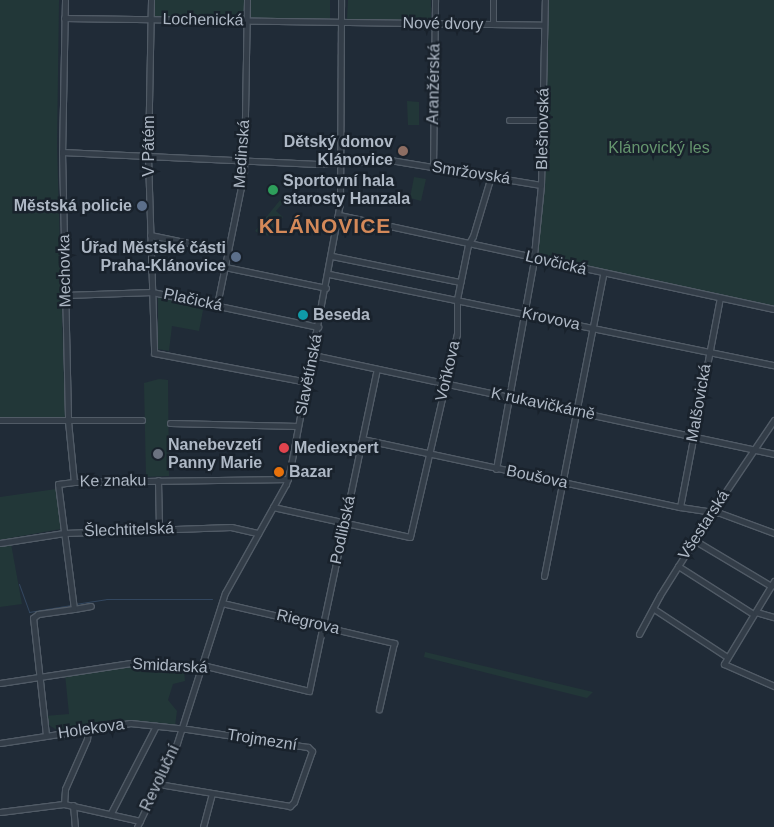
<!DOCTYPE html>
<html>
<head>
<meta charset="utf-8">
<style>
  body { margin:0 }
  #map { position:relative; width:774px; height:827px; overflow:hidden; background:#202b37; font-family:Helvetica,sans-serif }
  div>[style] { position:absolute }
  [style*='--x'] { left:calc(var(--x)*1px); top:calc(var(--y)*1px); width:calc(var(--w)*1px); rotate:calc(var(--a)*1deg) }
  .green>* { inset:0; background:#223738 }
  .stream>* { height:1px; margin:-0.5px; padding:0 0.5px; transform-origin:0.5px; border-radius:0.5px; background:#33475f }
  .roads { filter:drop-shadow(1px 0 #515b66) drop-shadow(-1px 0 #515b66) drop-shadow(0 1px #515b66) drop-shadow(0 -1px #515b66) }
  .minor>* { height:5px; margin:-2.5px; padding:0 2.5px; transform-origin:2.5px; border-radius:2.5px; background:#333d48 }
  .dots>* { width:14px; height:14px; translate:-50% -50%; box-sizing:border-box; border:2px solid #19222c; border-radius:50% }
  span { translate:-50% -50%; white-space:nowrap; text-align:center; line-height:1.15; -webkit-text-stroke:5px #19222c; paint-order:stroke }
  .street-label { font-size:16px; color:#aeb8c5 }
  .poi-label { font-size:16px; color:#aeb8c5; font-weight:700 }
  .right { translate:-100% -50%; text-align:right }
  .left { translate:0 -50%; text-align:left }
  .park-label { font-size:16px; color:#65956e }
  .district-label { font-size:21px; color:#d48959; font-weight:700; letter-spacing:1px }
</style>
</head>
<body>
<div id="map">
  <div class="green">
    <div style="clip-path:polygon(0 0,59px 0,57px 146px,65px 418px,0 417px)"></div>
    <div style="clip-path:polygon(155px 0,244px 0,244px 17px,155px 16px)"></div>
    <div style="clip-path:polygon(251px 0,330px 0,330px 19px,251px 18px)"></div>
    <div style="clip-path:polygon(348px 0,431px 0,431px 21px,347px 19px)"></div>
    <div style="clip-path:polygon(547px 0,774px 0,774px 306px,535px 255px,544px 175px)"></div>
    <div style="clip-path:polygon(407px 101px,419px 102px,419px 125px,408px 125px)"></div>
    <div style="clip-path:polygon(414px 177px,426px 179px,421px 201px,410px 198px)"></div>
    <div style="clip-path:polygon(285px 194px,288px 197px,276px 211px,283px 217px,268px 236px,261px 230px,258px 233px,255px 231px)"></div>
    <div style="clip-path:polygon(158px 296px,204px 305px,199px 331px,172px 326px,169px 351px,158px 349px)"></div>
    <div style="clip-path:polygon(159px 379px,168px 380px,169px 476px,146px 477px,144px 383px)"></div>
    <div style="clip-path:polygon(56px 489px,61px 529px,10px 538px,22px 604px,0 607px,0 497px)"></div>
    <div style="clip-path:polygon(425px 652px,593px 692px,587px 698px,424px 657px)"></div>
    <div style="clip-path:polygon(134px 664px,184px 669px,185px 681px,173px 684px,168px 700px,177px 711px,175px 726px,120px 721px,57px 730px,47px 724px,44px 716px,69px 714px,65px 674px)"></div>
  </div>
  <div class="stream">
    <div style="--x:19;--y:584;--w:30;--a:70"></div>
    <div style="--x:29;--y:612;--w:43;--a:-9.5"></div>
    <div style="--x:75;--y:604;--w:31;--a:-9"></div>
    <div style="--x:106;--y:599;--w:106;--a:0"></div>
  </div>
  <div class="roads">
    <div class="minor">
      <div style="--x:65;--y:0;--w:152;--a:91.1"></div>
      <div style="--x:62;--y:152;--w:269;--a:88.7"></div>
      <div style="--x:68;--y:421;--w:61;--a:84.4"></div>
      <div style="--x:151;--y:0;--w:157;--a:91.1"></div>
      <div style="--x:148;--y:157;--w:196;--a:88.2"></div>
      <div style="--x:154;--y:353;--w:156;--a:10.7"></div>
      <div style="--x:64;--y:18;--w:480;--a:0.8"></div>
      <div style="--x:493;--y:24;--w:24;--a:-90"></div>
      <div style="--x:509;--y:120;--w:34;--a:0"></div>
      <div style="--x:62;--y:152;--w:256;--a:2.7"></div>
      <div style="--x:318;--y:164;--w:72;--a:-3.2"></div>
      <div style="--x:390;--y:160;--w:153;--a:9.4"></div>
      <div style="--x:433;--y:168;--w:168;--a:-89.3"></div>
      <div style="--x:339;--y:215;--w:445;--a:12.2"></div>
      <div style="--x:150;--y:235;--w:80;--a:11.6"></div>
      <div style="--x:332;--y:256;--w:131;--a:11.5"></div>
      <div style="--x:225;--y:267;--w:103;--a:11.7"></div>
      <div style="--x:329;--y:274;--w:454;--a:11.6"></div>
      <div style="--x:65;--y:295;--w:87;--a:-2"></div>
      <div style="--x:152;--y:292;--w:170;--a:11.9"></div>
      <div style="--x:217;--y:305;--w:136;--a:-78.5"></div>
      <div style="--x:244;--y:172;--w:172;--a:-89"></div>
      <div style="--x:313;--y:355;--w:472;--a:12.1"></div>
      <div style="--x:0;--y:420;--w:142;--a:0"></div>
      <div style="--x:170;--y:423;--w:128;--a:1.3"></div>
      <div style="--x:362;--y:439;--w:325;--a:12.1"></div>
      <div style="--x:680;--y:507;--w:40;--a:8.5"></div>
      <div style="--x:720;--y:513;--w:58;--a:20.3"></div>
      <div style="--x:496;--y:469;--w:207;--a:-79.7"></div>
      <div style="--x:533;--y:265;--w:80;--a:-84.3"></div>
      <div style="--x:541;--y:185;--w:185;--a:-88.8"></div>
      <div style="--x:158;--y:480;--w:49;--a:88.8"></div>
      <div style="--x:273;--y:507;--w:140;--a:12.4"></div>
      <div style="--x:410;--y:537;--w:208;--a:-77"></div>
      <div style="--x:457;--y:334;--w:35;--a:-90"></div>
      <div style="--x:457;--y:299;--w:55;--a:-78.5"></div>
      <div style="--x:468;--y:245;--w:10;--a:-61"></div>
      <div style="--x:473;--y:236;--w:63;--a:-73.3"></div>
      <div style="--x:680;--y:507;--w:213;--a:-79.2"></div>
      <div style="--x:694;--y:540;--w:90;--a:30.9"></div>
      <div style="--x:0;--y:543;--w:65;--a:-8.9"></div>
      <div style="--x:64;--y:533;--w:167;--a:-2.1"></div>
      <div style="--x:231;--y:527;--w:28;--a:13"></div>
      <div style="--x:678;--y:566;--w:89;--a:32.6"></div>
      <div style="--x:544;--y:576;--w:308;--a:-78.9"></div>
      <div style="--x:774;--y:581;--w:97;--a:121.1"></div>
      <div style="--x:724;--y:664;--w:55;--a:23.7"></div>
      <div style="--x:222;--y:603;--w:177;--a:13.1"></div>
      <div style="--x:394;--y:643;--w:68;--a:102.8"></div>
      <div style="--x:74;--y:609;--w:17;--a:-10"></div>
      <div style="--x:654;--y:609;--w:87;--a:33.3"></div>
      <div style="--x:756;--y:612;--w:19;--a:16"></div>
      <div style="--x:639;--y:634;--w:44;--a:-61.7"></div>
      <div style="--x:660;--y:595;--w:98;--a:-57.9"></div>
      <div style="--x:712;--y:512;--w:111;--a:-56"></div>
      <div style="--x:0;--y:683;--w:139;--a:-8.7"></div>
      <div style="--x:137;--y:662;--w:56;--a:5.1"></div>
      <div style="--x:193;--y:667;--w:9;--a:-13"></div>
      <div style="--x:202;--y:665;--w:110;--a:13.7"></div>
      <div style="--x:309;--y:691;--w:329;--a:-78.1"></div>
      <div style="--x:46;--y:735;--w:118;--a:-96.3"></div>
      <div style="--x:33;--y:618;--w:6;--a:-39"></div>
      <div style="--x:38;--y:614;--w:36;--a:-8"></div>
      <div style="--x:74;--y:609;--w:126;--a:-97.3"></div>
      <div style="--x:58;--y:484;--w:16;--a:-7"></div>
      <div style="--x:74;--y:482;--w:214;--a:-0.8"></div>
      <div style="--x:0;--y:743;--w:132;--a:-8.7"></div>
      <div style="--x:130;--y:723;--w:57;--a:6"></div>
      <div style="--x:187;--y:729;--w:122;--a:8.5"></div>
      <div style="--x:308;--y:747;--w:6;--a:45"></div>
      <div style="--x:312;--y:751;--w:54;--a:109.4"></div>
      <div style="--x:294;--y:802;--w:6;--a:135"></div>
      <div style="--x:290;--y:806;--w:134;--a:-170.5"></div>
      <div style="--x:64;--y:804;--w:15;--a:-86"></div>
      <div style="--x:65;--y:789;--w:55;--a:-66.3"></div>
      <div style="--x:87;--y:739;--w:9;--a:-84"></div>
      <div style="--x:73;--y:805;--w:22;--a:85"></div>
      <div style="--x:0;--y:812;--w:64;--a:-7.1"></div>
      <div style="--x:64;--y:804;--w:78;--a:12.6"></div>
      <div style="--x:111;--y:813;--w:98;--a:-62.7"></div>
      <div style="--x:137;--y:827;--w:93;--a:-64.5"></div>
      <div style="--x:177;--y:743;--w:157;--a:-72.3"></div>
      <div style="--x:225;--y:593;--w:125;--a:-60.8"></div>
      <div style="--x:286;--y:484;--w:15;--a:-74"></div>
      <div style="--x:290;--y:470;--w:271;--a:-79.4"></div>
      <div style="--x:340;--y:204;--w:204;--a:-89.7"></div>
      <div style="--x:203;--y:827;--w:34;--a:-75"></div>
    </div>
  </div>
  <div class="dots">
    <div style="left:403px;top:151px;background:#8d6e63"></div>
    <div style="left:273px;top:190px;background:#2e9e5b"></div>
    <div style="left:142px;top:206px;background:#5c6f8a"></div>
    <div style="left:236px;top:257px;background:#5c6f8a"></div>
    <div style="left:303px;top:315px;background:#0f9aa8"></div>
    <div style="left:284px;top:448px;background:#e0444e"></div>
    <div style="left:158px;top:454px;background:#6b7280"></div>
    <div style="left:279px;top:472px;background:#e8710a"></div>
  </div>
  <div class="street-label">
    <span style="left:203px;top:20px;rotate:1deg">Lochenická</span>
    <span style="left:443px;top:24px;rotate:1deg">Nové dvory</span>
    <span style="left:434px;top:84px;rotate:-89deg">Aranžérská</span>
    <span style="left:543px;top:129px;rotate:-89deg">Blešnovská</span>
    <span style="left:149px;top:146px;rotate:-90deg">V Pátém</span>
    <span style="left:242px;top:154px;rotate:-86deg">Medinská</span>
    <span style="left:471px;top:173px;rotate:9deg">Smržovská</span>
    <span style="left:556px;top:263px;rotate:13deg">Lovčická</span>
    <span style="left:65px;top:271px;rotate:-91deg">Mechovka</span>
    <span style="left:193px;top:300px;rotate:12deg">Plačická</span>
    <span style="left:551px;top:319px;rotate:12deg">Krovova</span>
    <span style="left:448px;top:371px;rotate:-77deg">Voňkova</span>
    <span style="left:309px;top:375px;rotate:-79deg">Slavětínská</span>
    <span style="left:699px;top:403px;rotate:-80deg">Malšovická</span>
    <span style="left:543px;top:404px;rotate:12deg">K rukavičkárně</span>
    <span style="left:537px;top:477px;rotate:12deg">Boušova</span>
    <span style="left:113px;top:481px;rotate:-1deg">Ke znaku</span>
    <span style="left:704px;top:525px;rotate:-57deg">Všestarská</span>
    <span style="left:129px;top:530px;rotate:-2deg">Šlechtitelská</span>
    <span style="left:343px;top:530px;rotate:-78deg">Podlibská</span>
    <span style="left:308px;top:622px;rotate:13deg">Riegrova</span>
    <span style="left:170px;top:666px;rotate:3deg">Smidarská</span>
    <span style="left:91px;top:729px;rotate:-8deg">Holekova</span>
    <span style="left:262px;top:740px;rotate:9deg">Trojmezní</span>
    <span style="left:160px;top:778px;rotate:-65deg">Revoluční</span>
  </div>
  <div class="poi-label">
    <span class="right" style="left:393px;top:151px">Dětský domov<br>Klánovice</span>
    <span class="left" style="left:283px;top:190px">Sportovní hala<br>starosty Hanzala</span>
    <span class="right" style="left:132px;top:206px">Městská policie</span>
    <span class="right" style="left:226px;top:257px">Úřad Městské části<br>Praha-Klánovice</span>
    <span class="left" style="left:313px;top:315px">Beseda</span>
    <span class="left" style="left:168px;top:454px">Nanebevzetí<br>Panny Marie</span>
    <span class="left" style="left:294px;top:448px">Mediexpert</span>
    <span class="left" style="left:289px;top:472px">Bazar</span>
  </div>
  <div class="park-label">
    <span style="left:659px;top:148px">Klánovický les</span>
  </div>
  <div class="district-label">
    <span style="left:325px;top:226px">KLÁNOVICE</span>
  </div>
</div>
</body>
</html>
